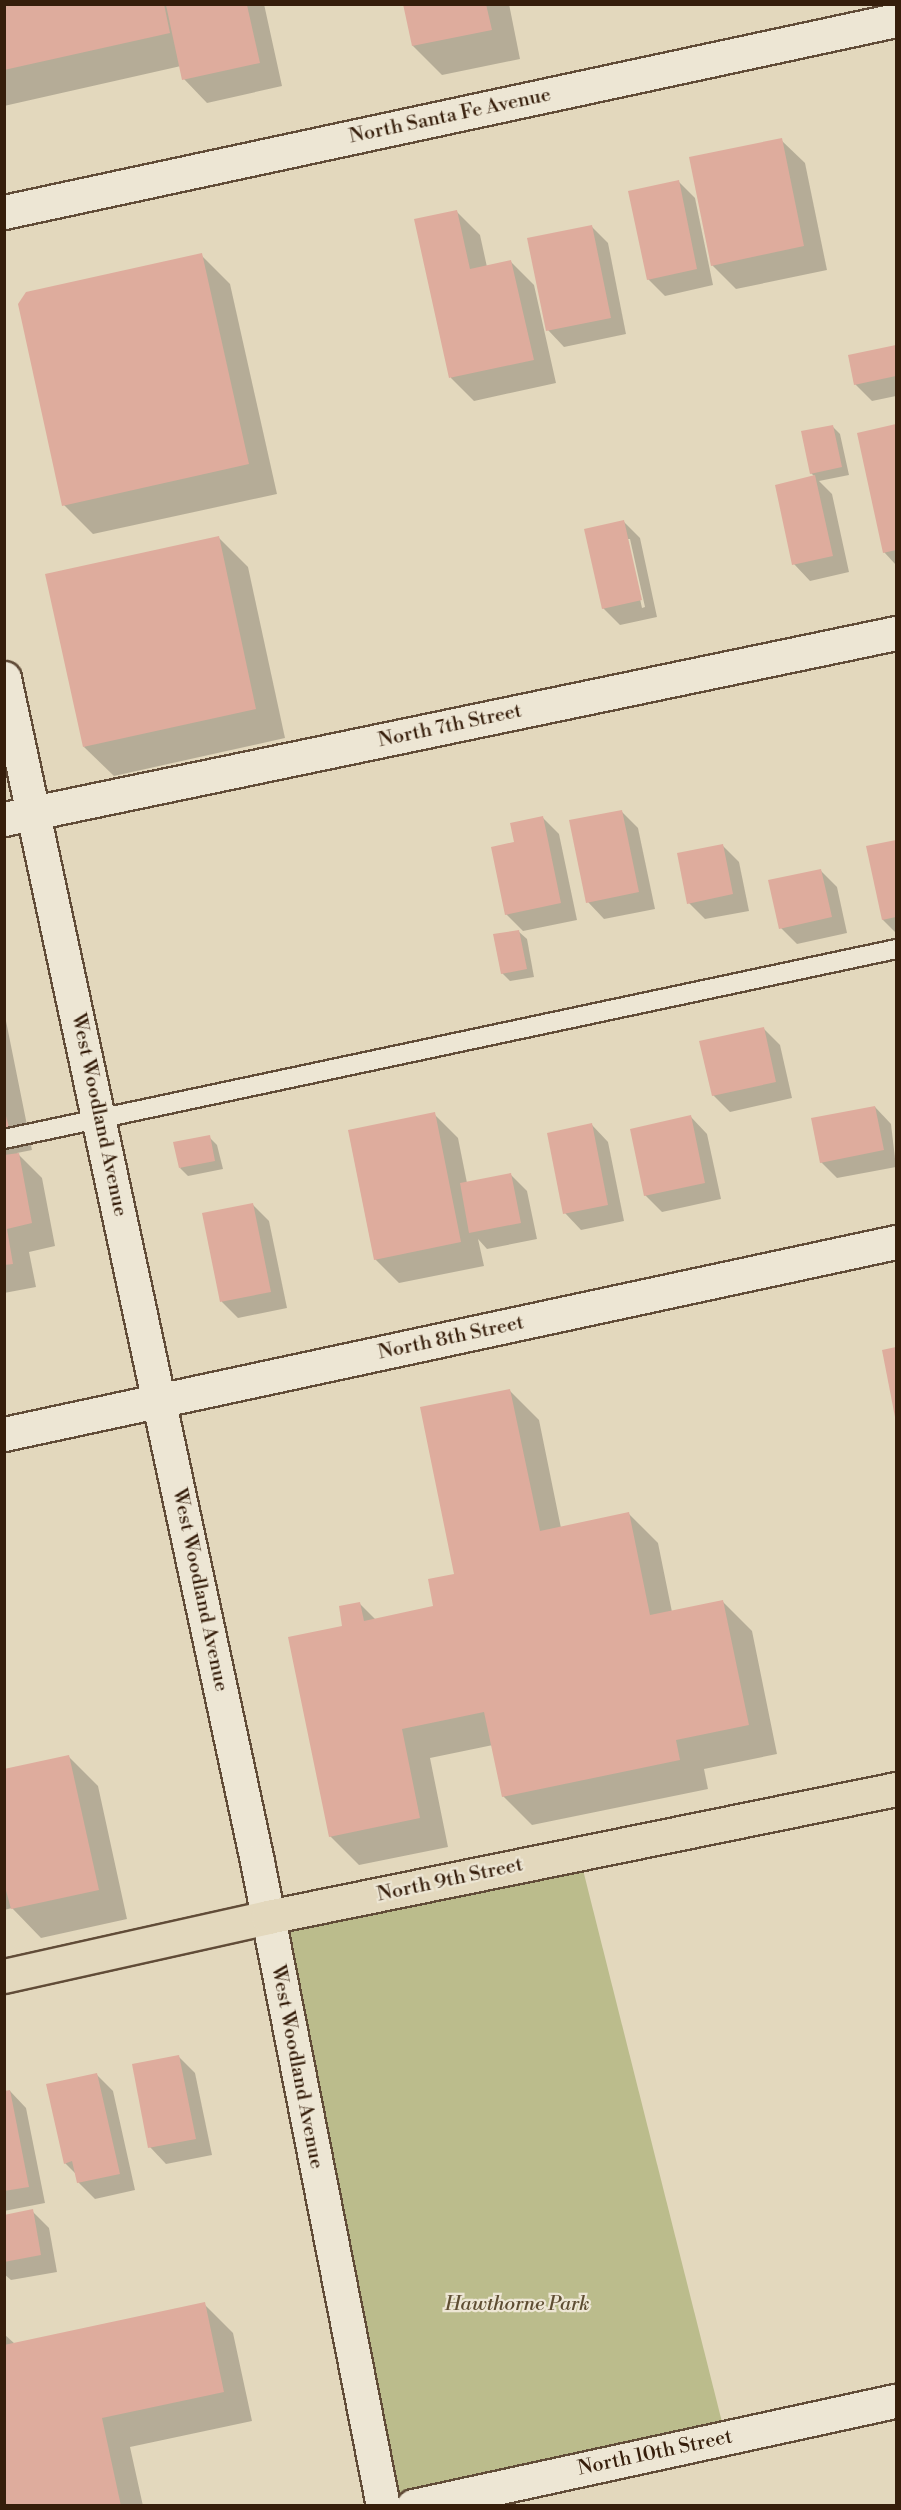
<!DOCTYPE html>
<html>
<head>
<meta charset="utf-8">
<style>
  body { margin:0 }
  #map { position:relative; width:901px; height:2510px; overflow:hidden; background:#e3d8bd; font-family:"Libre Bodoni",serif }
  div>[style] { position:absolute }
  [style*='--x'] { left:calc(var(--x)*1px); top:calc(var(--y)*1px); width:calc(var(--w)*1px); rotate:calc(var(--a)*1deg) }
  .green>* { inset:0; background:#bbbc8c }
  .shadow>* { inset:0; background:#0003 }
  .building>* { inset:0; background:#deac9d }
  .roads { filter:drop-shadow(2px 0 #614c38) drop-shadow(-2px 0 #614c38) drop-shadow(0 2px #614c38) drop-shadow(0 -2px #614c38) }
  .lane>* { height:18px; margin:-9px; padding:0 9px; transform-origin:9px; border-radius:9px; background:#ede6d4 }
  .street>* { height:33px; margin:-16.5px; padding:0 16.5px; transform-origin:16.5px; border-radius:16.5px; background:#ede6d4 }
  .secondary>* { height:33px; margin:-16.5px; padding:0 16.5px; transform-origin:16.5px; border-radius:16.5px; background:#ede6d4 }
  .primary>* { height:33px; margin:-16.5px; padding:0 16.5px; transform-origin:16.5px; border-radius:16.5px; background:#e3d8bd }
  span { translate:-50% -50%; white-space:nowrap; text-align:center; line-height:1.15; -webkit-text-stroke:4.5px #ede6d4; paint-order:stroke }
  .street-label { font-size:20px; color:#361e0b }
  .park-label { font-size:20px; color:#5e4d32; font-style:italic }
  .frame { position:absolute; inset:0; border:6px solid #361e0b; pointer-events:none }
</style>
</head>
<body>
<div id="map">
  <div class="green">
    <div style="clip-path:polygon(579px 1854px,726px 2438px,383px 2505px,268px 1917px)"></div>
  </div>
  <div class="shadow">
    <div style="clip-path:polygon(4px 4px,264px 4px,282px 86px,207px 103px,184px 79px,181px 66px,4px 106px)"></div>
    <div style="clip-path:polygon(404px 4px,509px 4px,520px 59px,442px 75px,413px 46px)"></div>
    <div style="clip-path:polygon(781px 140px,805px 163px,827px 270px,736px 289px,712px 265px)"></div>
    <div style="clip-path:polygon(679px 182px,695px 198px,713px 285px,665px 296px,648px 279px)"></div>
    <div style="clip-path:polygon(456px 211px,480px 235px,487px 267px,511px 262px,534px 285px,556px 383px,474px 401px,451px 378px)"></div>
    <div style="clip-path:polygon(592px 227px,608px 243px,626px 334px,564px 347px,548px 330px)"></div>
    <div style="clip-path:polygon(201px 255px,230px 284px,277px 494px,93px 534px,64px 505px)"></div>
    <div style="clip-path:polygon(896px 347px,896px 396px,872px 401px,855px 384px,850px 356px)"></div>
    <div style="clip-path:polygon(896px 425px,896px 565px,884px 552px,858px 434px)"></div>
    <div style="clip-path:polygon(832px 426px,840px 434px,849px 475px,819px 481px,832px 494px,849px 572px,810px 581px,794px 564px,815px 477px,811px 473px)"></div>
    <div style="clip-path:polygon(evenodd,624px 522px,640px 538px,657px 617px,620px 625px,603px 608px,624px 522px,627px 539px,630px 539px,645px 607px,642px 608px,627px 539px)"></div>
    <div style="clip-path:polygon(218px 537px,248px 567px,285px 738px,114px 776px,84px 747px)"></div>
    <div style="clip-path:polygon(621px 811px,638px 828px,655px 909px,604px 919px,588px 902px)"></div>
    <div style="clip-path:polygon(542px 817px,559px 834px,577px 920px,523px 931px,506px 914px,515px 843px)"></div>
    <div style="clip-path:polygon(896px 841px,896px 933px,883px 920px,868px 847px)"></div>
    <div style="clip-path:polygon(722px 845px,739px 862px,749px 911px,705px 919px,689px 903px)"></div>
    <div style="clip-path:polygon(821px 871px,837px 887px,847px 933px,797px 944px,781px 928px)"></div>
    <div style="clip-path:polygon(518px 931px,527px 939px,534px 977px,510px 981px,502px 973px)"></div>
    <div style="clip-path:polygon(4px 1011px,32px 1150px,17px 1153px,42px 1178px,55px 1246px,29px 1252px,36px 1287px,4px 1293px)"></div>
    <div style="clip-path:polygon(763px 1028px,780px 1045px,792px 1098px,730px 1112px,713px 1095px)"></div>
    <div style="clip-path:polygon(875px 1107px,891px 1124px,896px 1167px,837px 1178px,821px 1162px)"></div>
    <div style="clip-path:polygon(434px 1114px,458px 1138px,467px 1183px,510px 1174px,527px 1191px,537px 1239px,487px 1249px,478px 1239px,484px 1266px,399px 1283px,375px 1259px)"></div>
    <div style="clip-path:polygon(691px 1117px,707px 1134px,721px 1199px,662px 1212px,645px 1195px)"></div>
    <div style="clip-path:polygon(592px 1125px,608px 1142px,624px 1221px,581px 1230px,565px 1213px)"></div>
    <div style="clip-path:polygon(209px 1137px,217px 1145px,223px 1169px,188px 1176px,180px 1168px)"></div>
    <div style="clip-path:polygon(252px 1204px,269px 1221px,287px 1308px,238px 1318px,222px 1302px,204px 1214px)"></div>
    <div style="clip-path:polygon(896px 1349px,896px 1415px,883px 1352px)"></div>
    <div style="clip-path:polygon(509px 1390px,539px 1420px,561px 1528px,629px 1514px,658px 1543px,672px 1612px,722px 1601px,752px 1631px,777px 1754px,704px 1769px,708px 1789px,532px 1825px,503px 1796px,493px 1745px,430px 1758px,448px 1847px,359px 1865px,330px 1836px,344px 1628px,359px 1603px,376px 1620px,435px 1607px,456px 1575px)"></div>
    <div style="clip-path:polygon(68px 1756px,98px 1786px,127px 1919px,41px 1938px,12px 1908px,4px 1910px,4px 1771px)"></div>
    <div style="clip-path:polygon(178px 2056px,195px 2073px,212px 2155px,166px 2164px,150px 2147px)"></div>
    <div style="clip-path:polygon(96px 2074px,113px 2091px,135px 2190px,95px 2199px,78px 2182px,76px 2174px,65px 2163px)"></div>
    <div style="clip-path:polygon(10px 2091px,26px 2108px,45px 2203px,4px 2211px,4px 2092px)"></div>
    <div style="clip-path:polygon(32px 2211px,49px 2228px,57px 2272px,11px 2280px,4px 2274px,4px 2216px)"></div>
    <div style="clip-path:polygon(204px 2304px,233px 2333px,252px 2421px,130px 2447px,143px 2506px,4px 2506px,4px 2334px,15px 2344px)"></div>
  </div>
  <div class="building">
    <div style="clip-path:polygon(4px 4px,164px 4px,170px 33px,4px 70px)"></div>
    <div style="clip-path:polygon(403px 4px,486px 4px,492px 30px,412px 46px)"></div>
    <div style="clip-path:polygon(166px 5px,247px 5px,260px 63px,182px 80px)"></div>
    <div style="clip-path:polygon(782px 138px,804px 246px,711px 266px,689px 157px)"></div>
    <div style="clip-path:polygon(679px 180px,697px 269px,647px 280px,628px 191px)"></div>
    <div style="clip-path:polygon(457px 210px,470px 269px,511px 260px,534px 360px,449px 378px,414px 219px)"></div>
    <div style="clip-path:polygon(592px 225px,611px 318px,546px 331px,527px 238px)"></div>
    <div style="clip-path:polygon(202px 253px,249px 464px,62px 506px,18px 304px,26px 292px)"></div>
    <div style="clip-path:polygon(896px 345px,896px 376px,854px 385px,848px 355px)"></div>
    <div style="clip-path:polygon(896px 424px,896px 550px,883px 553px,857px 433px)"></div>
    <div style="clip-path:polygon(833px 425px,842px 467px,810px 474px,801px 431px)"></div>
    <div style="clip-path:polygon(815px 475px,833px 556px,792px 565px,775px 485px)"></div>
    <div style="clip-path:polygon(624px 520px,642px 600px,602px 609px,584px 529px)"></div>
    <div style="clip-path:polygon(219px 536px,256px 709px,83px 747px,45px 574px)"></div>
    <div style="clip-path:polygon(622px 810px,639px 892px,586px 903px,569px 820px)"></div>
    <div style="clip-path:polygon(543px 816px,561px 903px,505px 915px,491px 847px,514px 842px,510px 823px)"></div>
    <div style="clip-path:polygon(896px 840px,896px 917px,882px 920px,866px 846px)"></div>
    <div style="clip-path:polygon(723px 844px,733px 894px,687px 904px,677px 853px)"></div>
    <div style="clip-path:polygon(821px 869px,832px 917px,779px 929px,768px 880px)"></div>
    <div style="clip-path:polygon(519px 930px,527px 969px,501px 974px,493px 934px)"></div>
    <div style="clip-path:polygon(764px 1027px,776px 1082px,712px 1096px,699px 1041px)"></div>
    <div style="clip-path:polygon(875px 1106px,884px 1150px,820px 1163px,811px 1118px)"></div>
    <div style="clip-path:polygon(4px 1109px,9px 1127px,4px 1128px)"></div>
    <div style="clip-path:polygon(435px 1112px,461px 1242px,374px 1260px,348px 1130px)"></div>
    <div style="clip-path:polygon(691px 1115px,705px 1183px,644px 1196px,630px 1129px)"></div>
    <div style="clip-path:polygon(592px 1123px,608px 1205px,563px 1214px,547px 1133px)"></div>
    <div style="clip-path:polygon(210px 1135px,215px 1161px,179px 1168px,173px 1142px)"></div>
    <div style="clip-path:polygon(19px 1153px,32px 1223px,7px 1229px,13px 1264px,4px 1265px,4px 1155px)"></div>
    <div style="clip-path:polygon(511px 1173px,521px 1223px,469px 1233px,460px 1183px)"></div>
    <div style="clip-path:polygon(253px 1203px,271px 1292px,220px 1302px,202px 1213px)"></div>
    <div style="clip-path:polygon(896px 1347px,896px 1417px,895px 1417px,882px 1350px)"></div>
    <div style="clip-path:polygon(510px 1389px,540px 1531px,629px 1512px,650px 1615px,723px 1600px,749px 1725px,676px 1740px,680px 1760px,502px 1797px,484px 1712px,402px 1729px,420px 1818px,329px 1837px,288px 1637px,342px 1626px,339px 1606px,360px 1602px,364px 1621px,433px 1606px,428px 1579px,454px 1574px,420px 1407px)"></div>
    <div style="clip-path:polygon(69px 1755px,99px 1890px,11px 1909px,4px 1883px,4px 1769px)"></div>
    <div style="clip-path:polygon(179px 2055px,196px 2139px,148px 2148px,132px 2064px)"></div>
    <div style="clip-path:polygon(97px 2073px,120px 2174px,77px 2183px,72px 2161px,64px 2164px,46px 2084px)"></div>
    <div style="clip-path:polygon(10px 2090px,29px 2187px,4px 2191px,4px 2091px)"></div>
    <div style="clip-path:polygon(33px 2209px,41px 2255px,4px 2262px,4px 2215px)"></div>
    <div style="clip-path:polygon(205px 2302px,224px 2392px,102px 2418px,121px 2506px,4px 2506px,4px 2345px)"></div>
  </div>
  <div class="roads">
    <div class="lane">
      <div style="--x:4;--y:1139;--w:912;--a:-12.02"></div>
    </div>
    <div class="street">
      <div style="--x:4;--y:678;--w:1210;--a:77.93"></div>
      <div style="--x:257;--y:1861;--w:657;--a:78.95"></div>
      <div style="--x:4;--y:819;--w:911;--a:-11.78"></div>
      <div style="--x:4;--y:1434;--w:912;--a:-12.15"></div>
      <div style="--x:413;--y:2506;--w:494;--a:-12.3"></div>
    </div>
    <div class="secondary">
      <div style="--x:4;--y:212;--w:912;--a:-12.15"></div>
    </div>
    <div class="primary">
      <div style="--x:4;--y:1976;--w:271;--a:-12.6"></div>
      <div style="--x:268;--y:1917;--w:641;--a:-11.52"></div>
    </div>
  </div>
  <div class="street-label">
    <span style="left:450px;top:116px;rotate:-12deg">North Santa Fe Avenue</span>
    <span style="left:450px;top:726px;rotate:-12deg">North 7th Street</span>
    <span style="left:99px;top:1115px;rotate:78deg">West Woodland Avenue</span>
    <span style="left:451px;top:1338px;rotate:-12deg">North 8th Street</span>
    <span style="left:200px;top:1590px;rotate:78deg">West Woodland Avenue</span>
    <span style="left:450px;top:1880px;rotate:-12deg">North 9th Street</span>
    <span style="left:297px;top:2067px;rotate:79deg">West Woodland Avenue</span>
    <span style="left:655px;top:2453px;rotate:-12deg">North 10th Street</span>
  </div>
  <div class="park-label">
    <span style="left:517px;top:2304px">Hawthorne Park</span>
  </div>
  <div class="frame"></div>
</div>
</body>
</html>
